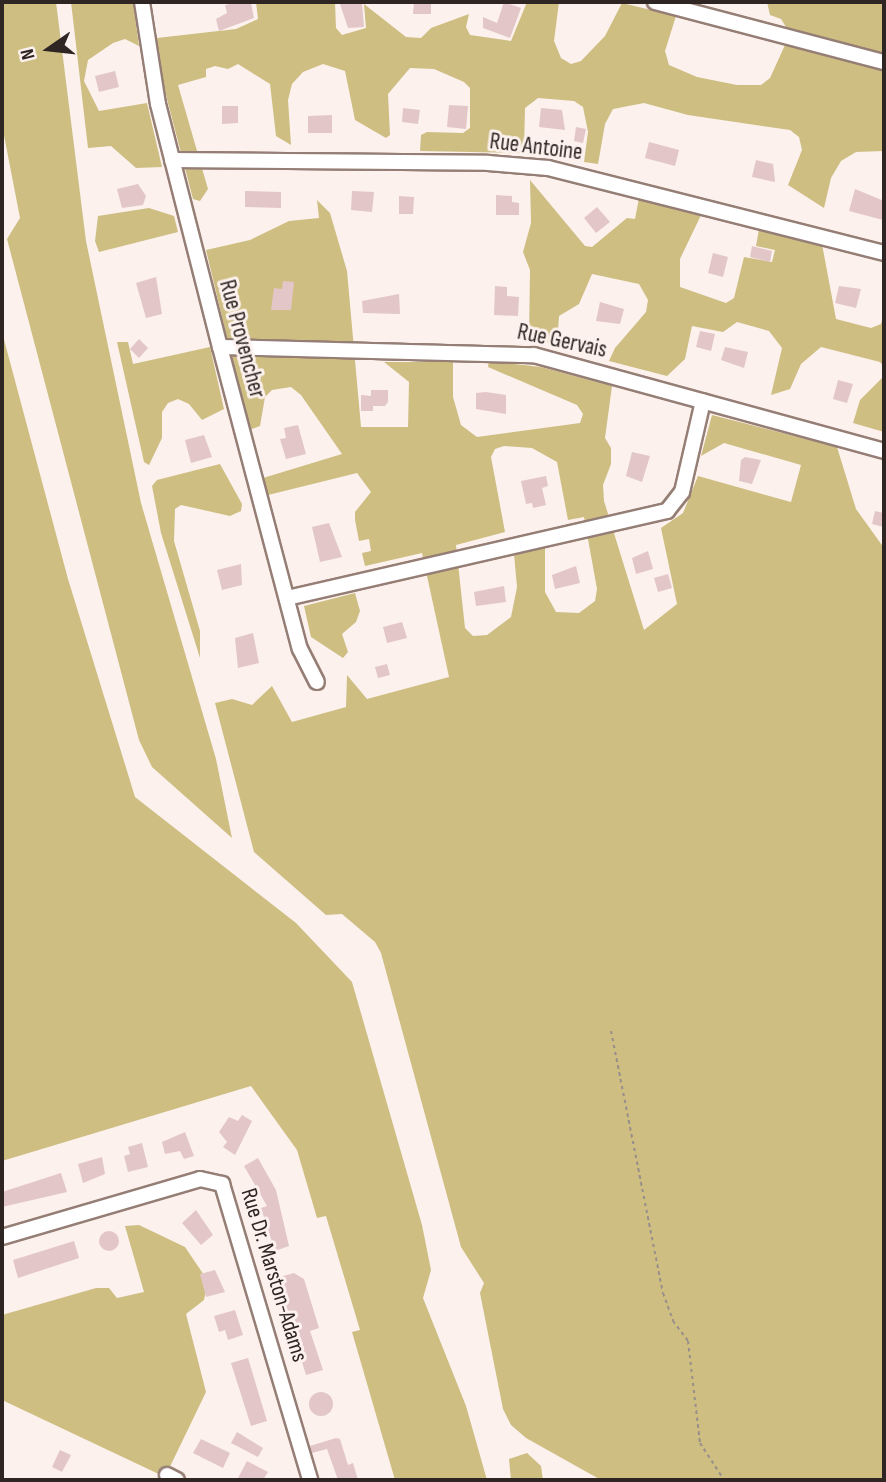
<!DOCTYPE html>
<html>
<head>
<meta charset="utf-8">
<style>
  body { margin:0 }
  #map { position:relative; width:886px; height:1482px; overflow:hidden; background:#fcf1ed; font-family:"Sofia Sans Condensed",sans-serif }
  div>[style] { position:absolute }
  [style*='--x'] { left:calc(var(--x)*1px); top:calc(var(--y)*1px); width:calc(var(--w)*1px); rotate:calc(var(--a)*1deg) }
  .forest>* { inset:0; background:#cebe82 }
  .building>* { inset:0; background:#e3c6c8 }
  .round { border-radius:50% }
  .path>* { height:2px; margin-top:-1px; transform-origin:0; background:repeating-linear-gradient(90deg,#988e8a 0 3.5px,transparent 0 7px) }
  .roads { filter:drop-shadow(2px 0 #957e75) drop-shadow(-2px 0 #957e75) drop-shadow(0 2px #957e75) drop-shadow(0 -2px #957e75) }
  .minor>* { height:14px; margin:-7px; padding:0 7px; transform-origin:7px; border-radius:7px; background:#fff }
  span { translate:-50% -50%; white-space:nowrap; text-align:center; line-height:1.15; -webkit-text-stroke:6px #fcf1ed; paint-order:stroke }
  .street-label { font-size:23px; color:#2f2522 }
  .frame { position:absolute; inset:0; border:4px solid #2f2522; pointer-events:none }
  .north { position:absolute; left:14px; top:14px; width:70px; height:70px; -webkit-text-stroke:5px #fcf1ed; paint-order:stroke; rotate:256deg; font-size:19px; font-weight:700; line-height:28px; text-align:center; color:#2f2522 }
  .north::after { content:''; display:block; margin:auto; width:24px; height:32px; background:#2f2522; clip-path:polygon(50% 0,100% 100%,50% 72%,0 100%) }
</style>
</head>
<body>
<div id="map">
  <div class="forest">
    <div style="clip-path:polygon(2px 2px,56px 2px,86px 241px,141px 503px,216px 759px,232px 838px,152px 767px,139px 740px,7px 239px,20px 218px,2px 125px)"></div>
    <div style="clip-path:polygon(71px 2px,133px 2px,139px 46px,125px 39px,113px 43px,88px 60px,84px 81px,99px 111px,147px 103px,162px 167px,136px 168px,111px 146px,88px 148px)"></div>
    <div style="clip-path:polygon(256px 2px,335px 2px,336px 28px,342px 35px,366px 28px,364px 4px,406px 37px,421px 38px,431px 28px,469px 14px,466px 27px,470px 35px,511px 41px,527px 2px,559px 2px,554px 41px,561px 58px,571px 64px,581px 61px,605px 36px,622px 3px,676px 16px,665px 51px,669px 65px,697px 77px,737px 85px,761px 85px,770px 78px,785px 45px,786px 27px,781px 19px,770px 15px,767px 2px,884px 2px,884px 151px,856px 152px,841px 161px,831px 178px,824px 208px,788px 185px,802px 150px,799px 137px,790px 130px,688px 115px,644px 103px,613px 109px,605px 124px,598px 164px,584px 162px,588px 132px,583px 107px,574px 101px,538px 98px,525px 108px,524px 150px,519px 153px,420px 151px,421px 135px,427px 132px,463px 133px,470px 128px,470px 88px,464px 82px,434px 69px,410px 68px,388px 94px,390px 135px,386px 138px,355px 120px,345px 71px,323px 64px,303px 72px,292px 84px,288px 100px,291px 145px,276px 136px,270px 84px,238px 64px,228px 69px,215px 66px,206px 69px,206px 77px,178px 85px,208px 189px,200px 201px,193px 199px,161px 76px,157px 38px,236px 29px,258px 19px)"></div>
    <div style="clip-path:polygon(530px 180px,585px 246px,592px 247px,627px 218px,635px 219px,639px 198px,702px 213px,680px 259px,680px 287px,726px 303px,734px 298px,744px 257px,772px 262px,775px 250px,756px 246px,759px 229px,822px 244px,836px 319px,871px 328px,881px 324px,884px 312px,884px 367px,880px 362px,821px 347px,801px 364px,790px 389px,771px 395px,782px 348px,769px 331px,737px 322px,723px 332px,692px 326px,685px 359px,667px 376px,609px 361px,615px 348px,646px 312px,648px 300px,639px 284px,592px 274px,579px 304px,559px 316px,557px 344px,529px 340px,530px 270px,523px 252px,531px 223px)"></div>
    <div style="clip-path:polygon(evenodd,317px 200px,330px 213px,347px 271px,361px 427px,408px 427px,409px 382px,384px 362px,453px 362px,453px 397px,461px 425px,477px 437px,580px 423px,583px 414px,577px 405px,488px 367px,489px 361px,541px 367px,612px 386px,605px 438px,611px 448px,611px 464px,603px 485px,604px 501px,644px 630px,677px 604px,661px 528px,683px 513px,698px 476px,791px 502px,801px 465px,724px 443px,701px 456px,712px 415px,837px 447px,856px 509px,884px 548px,884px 1480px,601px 1480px,526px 1438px,511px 1425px,503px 1409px,480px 1293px,484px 1283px,461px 1247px,381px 953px,375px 942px,342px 914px,326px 915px,254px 852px,215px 703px,232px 699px,252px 705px,272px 686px,292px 722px,346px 707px,347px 675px,367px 699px,449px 677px,422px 553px,365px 566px,362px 553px,371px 551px,369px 539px,359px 541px,355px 520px,355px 512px,371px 492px,357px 473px,268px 495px,263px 478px,342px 454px,301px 395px,291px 387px,272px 390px,265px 397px,260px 426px,249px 430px,206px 250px,250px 240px,289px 221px,319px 218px,317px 200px,504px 446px,532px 448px,557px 462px,568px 520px,584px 517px,597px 589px,595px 601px,579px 613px,556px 612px,545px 592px,545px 548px,514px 554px,517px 587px,511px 617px,487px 635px,473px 636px,465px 628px,456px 545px,505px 532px,491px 457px,495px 449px,504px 446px)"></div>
    <div style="clip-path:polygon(149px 208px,174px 216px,178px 232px,99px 252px,95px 241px,98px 216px)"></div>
    <div style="clip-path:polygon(2px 332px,68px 579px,135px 797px,296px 923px,352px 982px,422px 1225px,431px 1270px,423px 1298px,466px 1406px,487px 1480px,395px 1480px,352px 1332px,360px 1330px,326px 1216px,317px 1218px,297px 1150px,251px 1086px,2px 1161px)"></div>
    <div style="clip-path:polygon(117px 342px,128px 342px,133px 364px,210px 347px,224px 409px,202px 420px,189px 404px,178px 399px,168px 403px,162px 412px,162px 438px,149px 465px,144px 462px)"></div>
    <div style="clip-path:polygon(884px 376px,884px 432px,853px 423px,860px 400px)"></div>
    <div style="clip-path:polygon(220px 464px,242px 504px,241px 511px,230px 516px,181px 505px,175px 509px,174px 541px,200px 631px,200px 658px,161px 533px,152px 486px,157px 480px)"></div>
    <div style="clip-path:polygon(355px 593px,360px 611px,356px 622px,342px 634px,348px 652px,343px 658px,311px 637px,304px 606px)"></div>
    <div style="clip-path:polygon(139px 1225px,185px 1247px,208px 1281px,204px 1300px,186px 1314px,206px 1392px,165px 1477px,2px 1400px,2px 1315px,96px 1288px,109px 1288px,117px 1298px,144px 1292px,125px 1226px)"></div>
    <div style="clip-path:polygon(527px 1453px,541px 1466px,543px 1480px,511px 1480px,509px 1459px)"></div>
  </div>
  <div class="building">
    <div style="clip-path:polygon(241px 2px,251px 3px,254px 18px,219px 31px,216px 19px,227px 13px,225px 5px)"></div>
    <div style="clip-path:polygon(414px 2px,431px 2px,431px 14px,413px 14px)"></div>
    <div style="clip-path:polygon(504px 2px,521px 8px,510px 38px,483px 28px,483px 17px,497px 23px)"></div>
    <div style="clip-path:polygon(362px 3px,364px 27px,348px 28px,340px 4px)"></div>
    <div style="clip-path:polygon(115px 71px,119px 87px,99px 92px,95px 76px)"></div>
    <div style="clip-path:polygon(449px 105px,468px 106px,466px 129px,447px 127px)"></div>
    <div style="clip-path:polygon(222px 106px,238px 106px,238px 123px,222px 124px)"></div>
    <div style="clip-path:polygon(403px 108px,420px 110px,418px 124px,402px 122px)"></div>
    <div style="clip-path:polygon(541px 108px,562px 110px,565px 130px,539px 127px)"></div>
    <div style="clip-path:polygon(332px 115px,332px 133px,308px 133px,308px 116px)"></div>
    <div style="clip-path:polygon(576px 127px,586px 129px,583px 143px,574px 141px)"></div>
    <div style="clip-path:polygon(649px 142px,679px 150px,675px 166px,645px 158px)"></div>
    <div style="clip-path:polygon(756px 160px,773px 164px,775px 182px,752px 177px)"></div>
    <div style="clip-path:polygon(138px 184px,146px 196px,143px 205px,122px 208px,117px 189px)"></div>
    <div style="clip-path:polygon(855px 189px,884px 201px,883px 220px,849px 211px)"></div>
    <div style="clip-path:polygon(245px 191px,281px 192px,281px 208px,245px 207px)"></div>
    <div style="clip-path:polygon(352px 191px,374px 192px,372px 212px,351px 210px)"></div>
    <div style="clip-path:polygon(496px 195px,512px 196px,512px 202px,519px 203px,519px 215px,496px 215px)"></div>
    <div style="clip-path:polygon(399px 196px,414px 197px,413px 214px,399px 214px)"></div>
    <div style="clip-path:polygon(597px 207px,610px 222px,596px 233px,584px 218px)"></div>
    <div style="clip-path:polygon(752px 246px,772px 251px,770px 262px,750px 257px)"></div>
    <div style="clip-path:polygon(713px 253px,728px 257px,723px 277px,708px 273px)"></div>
    <div style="clip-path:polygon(156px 277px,162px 314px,146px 318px,136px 283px)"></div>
    <div style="clip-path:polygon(283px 281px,294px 282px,291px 310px,271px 310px,274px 288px,282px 289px)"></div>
    <div style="clip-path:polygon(495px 286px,507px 287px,507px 296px,519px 297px,518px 316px,494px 315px)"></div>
    <div style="clip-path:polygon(839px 286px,861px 289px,856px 308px,835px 303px)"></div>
    <div style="clip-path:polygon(399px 294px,400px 314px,363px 313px,362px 301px)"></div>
    <div style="clip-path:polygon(600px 302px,624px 309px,620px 324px,596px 321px)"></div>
    <div style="clip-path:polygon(700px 331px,715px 334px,711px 351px,696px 347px)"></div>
    <div style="clip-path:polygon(139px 339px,148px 348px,139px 358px,130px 349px)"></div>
    <div style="clip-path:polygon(725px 347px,748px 352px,744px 368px,721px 360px)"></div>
    <div style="clip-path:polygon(838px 380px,853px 384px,847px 403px,833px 399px)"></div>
    <div style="clip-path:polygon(371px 390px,388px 390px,388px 402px,385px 406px,373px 406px,373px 411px,361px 411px,361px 395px,371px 396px)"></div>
    <div style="clip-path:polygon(486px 392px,506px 395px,506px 414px,476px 409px,476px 393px)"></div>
    <div style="clip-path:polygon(298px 425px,306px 454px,286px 459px,280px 439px,286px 438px,284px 428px)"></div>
    <div style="clip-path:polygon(204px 435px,212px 457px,191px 463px,185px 440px)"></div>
    <div style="clip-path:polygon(632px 452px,650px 456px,642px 482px,626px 476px)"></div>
    <div style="clip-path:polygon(745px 457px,761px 460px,752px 484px,739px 481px,741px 460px)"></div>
    <div style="clip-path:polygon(546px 476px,548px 486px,542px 488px,546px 505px,533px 508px,532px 503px,526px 504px,521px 481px)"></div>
    <div style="clip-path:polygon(875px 511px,884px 513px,884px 527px,872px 524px)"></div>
    <div style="clip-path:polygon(329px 523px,342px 557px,320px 562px,312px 527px)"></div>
    <div style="clip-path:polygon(648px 551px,653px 569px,636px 574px,632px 558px)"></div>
    <div style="clip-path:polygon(241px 564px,242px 585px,222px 590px,217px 570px)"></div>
    <div style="clip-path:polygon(576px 566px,580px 583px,555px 589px,552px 575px)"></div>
    <div style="clip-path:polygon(668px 574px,672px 588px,658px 592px,654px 578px)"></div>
    <div style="clip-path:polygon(504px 586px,506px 602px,476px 606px,474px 592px)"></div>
    <div style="clip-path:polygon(402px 622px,407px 638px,387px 643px,383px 627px)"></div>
    <div style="clip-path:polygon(253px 633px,259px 663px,238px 668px,235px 638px)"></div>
    <div style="clip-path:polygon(387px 664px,390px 675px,378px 678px,375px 667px)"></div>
    <div style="clip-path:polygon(242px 1115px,252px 1121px,235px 1155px,223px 1147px,227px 1142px,219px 1132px,229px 1117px,238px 1121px)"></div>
    <div style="clip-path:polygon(185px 1132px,194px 1156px,184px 1159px,180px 1151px,165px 1154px,162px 1142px)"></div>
    <div style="clip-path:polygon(142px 1143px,148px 1167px,128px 1172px,124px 1156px,130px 1154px,128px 1147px)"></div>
    <div style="clip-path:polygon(102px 1157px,105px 1174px,83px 1183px,78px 1164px)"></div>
    <div style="clip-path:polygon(258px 1158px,276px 1190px,289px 1246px,275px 1251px,261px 1208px,267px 1206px,244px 1166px)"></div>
    <div style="clip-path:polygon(61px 1173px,67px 1192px,2px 1207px,2px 1192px)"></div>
    <div style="clip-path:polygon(196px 1210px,213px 1235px,201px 1245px,182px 1223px)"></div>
    <div class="round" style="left:99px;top:1231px;width:20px;height:20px"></div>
    <div style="clip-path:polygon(74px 1241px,79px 1258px,18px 1278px,13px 1260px)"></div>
    <div style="clip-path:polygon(215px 1270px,225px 1292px,206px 1297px,200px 1274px)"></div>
    <div style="clip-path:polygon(294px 1273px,304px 1279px,319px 1328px,310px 1331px,323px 1370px,306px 1375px,276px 1278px)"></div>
    <div style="clip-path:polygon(235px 1310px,243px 1335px,228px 1340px,225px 1330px,219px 1332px,214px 1316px)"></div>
    <div style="clip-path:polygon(248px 1358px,267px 1421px,251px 1426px,231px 1363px)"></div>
    <div class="round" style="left:309px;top:1392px;width:24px;height:24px"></div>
    <div style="clip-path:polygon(237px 1432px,263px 1448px,258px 1457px,231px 1443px)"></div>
    <div style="clip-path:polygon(336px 1438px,340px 1439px,348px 1465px,353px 1463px,358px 1480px,338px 1480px,327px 1449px,312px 1453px,310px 1446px)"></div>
    <div style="clip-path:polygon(201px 1439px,230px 1453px,223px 1468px,193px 1453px)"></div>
    <div style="clip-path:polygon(60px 1450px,71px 1455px,62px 1472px,52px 1467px)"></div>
    <div style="clip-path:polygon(247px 1461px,268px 1472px,263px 1480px,237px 1480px)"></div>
  </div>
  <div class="path">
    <div style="--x:611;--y:1031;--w:267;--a:78.8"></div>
    <div style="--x:663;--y:1293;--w:30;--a:70"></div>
    <div style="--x:673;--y:1321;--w:25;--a:53"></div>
    <div style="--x:688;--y:1341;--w:103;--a:83.3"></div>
    <div style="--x:700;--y:1443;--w:44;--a:57"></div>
  </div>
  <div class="roads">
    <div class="minor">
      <div style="--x:142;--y:2;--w:103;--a:81.1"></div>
      <div style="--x:158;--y:104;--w:251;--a:75.7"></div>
      <div style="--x:220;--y:347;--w:312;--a:75.2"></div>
      <div style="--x:300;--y:649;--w:37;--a:63"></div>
      <div style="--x:655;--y:2;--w:237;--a:14.7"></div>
      <div style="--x:172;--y:160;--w:316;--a:0.5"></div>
      <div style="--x:488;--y:163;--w:60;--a:4.8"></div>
      <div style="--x:548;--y:168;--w:347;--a:14.2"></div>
      <div style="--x:220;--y:347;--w:314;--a:1.5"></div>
      <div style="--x:534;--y:355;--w:363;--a:15.3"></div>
      <div style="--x:287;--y:598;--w:390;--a:-12.9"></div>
      <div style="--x:667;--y:511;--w:24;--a:-52"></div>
      <div style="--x:682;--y:492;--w:93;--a:-77"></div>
      <div style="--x:2;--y:1237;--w:206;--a:-16.3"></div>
      <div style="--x:200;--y:1179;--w:23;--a:13"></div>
      <div style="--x:222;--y:1184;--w:309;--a:73.4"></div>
      <div style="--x:167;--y:1475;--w:11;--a:27"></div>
    </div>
  </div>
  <div class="street-label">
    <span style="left:536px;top:147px;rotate:7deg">Rue Antoine</span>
    <span style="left:242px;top:339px;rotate:75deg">Rue Provencher</span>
    <span style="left:562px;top:341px;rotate:12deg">Rue Gervais</span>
    <span style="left:274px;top:1275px;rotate:73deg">Rue Dr. Marston-Adams</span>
  </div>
  <div class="frame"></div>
  <div class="north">N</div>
</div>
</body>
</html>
